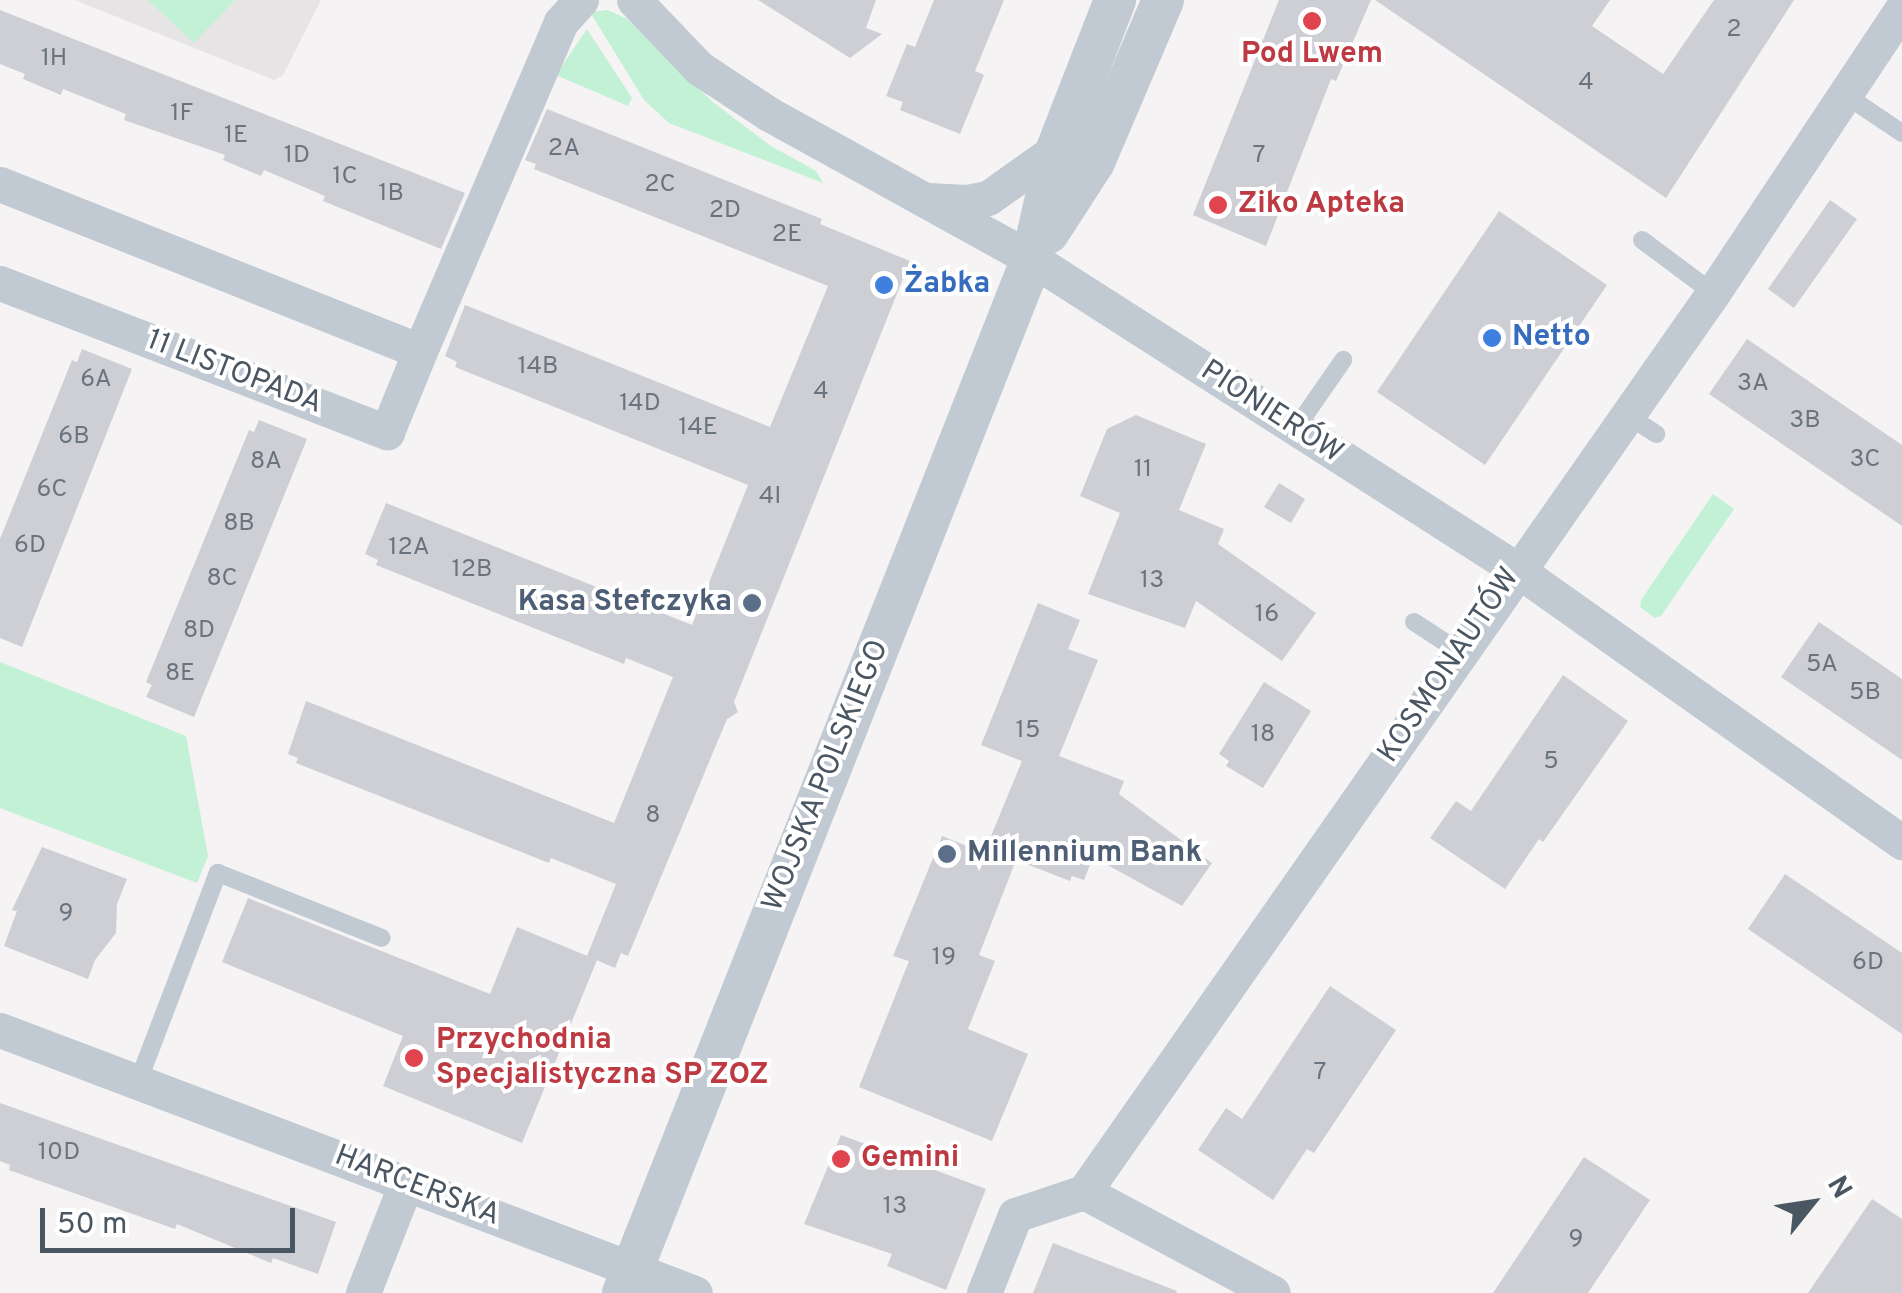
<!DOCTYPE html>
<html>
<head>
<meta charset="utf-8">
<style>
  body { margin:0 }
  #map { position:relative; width:1902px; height:1293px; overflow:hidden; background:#f5f3f3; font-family:Overpass,sans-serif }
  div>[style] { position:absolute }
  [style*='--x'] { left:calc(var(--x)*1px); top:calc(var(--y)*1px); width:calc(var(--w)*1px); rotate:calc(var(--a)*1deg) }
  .education>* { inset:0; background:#e6e4e5 }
  .green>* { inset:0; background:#c3f1d5 }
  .building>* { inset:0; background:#cdcfd5 }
  .service>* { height:18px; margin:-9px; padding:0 9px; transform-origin:9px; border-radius:9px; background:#c1cad2 }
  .minor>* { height:35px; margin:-17.5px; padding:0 17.5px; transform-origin:17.5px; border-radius:17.5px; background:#c1cad2 }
  .tertiary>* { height:42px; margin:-21px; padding:0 21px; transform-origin:21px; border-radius:21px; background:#c1cad2 }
  .dots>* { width:28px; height:28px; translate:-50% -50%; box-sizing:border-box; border:5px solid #fff; border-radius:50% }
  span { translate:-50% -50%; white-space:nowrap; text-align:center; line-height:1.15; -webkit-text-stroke:8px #fff; paint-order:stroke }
  .number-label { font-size:25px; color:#6b747e }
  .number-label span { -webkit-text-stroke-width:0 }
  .health-label { font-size:30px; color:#be3a42; font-weight:700 }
  .left { translate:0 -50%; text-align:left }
  .shop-label { font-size:30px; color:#366cbe; font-weight:700 }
  .street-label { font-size:30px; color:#4a5661 }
  .service-label { font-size:30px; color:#4e5e75; font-weight:700 }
  .right { translate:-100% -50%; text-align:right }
  .north { position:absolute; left:1762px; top:1153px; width:100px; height:100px; -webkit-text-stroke:8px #fff; paint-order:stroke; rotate:60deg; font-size:28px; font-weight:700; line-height:40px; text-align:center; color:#4a5661 }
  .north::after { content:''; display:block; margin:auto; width:35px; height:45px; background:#4a5661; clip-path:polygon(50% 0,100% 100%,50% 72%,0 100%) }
  .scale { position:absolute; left:40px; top:1208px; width:255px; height:45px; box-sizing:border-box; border:5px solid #4a5661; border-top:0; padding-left:12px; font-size:30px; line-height:35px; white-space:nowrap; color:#4a5661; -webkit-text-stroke:8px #fff; paint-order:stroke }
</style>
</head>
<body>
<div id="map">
  <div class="education">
    <div style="clip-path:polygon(75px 0,321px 0,283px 75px,274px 80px)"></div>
  </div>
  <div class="green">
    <div style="clip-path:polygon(148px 0,235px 0,194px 43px)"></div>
    <div style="clip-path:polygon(608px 10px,627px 19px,714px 103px,771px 146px,816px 171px,823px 183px,669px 123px,644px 100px,590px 12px)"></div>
    <div style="clip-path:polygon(587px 29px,632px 98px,628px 106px,556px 75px)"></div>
    <div style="clip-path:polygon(1713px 494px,1734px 509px,1661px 616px,1655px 618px,1640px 607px,1641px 600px)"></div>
    <div style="clip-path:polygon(0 662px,186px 736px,208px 856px,197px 883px,0 808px)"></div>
  </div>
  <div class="building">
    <div style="clip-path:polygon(758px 0,876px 0,866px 28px,882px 34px,850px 58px)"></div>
    <div style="clip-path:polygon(934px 0,1004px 0,975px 71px,984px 75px,960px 134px,900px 110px,903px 102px,886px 96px,907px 44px,915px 47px)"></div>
    <div style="clip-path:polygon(1279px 0,1371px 0,1336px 81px,1331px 79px,1266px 246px,1193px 215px)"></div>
    <div style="clip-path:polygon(1375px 0,1610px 0,1592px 26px,1663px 74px,1714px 0,1794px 0,1666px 198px)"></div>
    <div style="clip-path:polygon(0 10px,465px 193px,441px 249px,323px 201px,325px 196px,264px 170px,261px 176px,223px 160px,225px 155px,124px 120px,126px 114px,63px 89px,61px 95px,23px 79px,25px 74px,0 64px)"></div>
    <div style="clip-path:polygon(547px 109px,822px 219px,820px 224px,910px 261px,734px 702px,738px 712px,727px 719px,628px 956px,621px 953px,615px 968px,587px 956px,616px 884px,551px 858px,549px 863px,296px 763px,298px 758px,288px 754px,306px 701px,614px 823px,673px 677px,626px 658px,624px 664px,376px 565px,378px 560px,365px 554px,386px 503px,692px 625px,748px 485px,455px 367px,457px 362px,445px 356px,465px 305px,770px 427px,828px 286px,534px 169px,536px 164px,525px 160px)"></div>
    <div style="clip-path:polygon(1830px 200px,1857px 219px,1794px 308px,1768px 289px)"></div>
    <div style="clip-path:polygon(1499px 211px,1607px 285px,1485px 465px,1377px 392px)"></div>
    <div style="clip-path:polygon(1747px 339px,1902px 445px,1902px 526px,1709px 394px)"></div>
    <div style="clip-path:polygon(82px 349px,132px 369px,22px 647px,0 638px,0 539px,72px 360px,77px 362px)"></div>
    <div style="clip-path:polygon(1136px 415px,1206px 444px,1179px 510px,1224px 529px,1218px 544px,1316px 613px,1282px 661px,1196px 601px,1185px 628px,1088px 594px,1120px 513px,1080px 496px,1107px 429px)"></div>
    <div style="clip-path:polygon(259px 420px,307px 439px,194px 717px,146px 697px,152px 685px,146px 682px,249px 430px,254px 432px)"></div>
    <div style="clip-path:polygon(1279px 483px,1305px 499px,1291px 523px,1264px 507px)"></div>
    <div style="clip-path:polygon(1038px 603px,1080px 620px,1068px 649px,1098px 660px,1059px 756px,1124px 781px,1119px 794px,1212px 863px,1182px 906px,1093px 857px,1084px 880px,1072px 876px,1070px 881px,1016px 860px,979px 955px,995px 961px,968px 1029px,1028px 1054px,992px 1141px,859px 1087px,909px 961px,893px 956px,942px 836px,984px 853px,1022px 761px,981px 745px)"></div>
    <div style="clip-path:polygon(1819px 622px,1902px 679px,1902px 760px,1781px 677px)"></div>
    <div style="clip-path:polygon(1563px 675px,1628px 721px,1543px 842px,1539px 839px,1505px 889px,1430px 838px,1456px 801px,1471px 811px)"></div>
    <div style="clip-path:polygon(1264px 682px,1311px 711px,1263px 788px,1226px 766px,1229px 761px,1219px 754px)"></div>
    <div style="clip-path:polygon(42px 847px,127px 879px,117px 904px,116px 933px,95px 960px,88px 979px,4px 946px,17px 911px,12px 910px)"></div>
    <div style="clip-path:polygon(1785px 874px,1902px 953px,1902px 1034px,1748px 929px)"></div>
    <div style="clip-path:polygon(248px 898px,490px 994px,517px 927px,597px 960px,522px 1143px,383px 1086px,403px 1036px,222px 962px)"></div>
    <div style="clip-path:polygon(1330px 986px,1396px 1030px,1314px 1153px,1307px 1149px,1273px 1200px,1198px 1150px,1226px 1108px,1242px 1119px)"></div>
    <div style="clip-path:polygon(0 1103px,336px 1222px,318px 1274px,273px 1258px,271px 1263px,177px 1224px,175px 1229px,9px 1170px,10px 1165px,0 1161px)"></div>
    <div style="clip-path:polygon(841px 1135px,986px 1189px,946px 1290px,887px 1266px,892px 1254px,804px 1224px)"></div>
    <div style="clip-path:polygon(1584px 1157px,1650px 1200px,1588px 1293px,1493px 1293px)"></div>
    <div style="clip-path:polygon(1872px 1199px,1902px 1219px,1902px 1293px,1808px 1293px)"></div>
    <div style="clip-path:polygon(1053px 1243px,1177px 1291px,1176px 1293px,1033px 1293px)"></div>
  </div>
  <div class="service">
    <div style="--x:1844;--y:94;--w:70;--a:33.9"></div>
    <div style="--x:1642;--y:240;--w:89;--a:36.7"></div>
    <div style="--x:1627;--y:415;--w:35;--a:33"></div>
    <div style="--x:1296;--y:428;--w:83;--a:-55.3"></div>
    <div style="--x:1414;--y:622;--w:55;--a:33.1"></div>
    <div style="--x:138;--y:1082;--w:224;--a:-69.1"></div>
    <div style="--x:218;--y:873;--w:176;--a:21.6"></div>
  </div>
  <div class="minor">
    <div style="--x:634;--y:0;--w:94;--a:46.3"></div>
    <div style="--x:699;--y:68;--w:84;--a:33.3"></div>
    <div style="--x:769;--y:114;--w:300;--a:28.9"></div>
    <div style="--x:1032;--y:259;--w:575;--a:32.64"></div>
    <div style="--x:1516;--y:569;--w:473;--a:35.3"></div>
    <div style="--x:0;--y:184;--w:452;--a:21.7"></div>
    <div style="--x:420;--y:351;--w:358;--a:-66.8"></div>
    <div style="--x:561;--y:22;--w:30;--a:-48"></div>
    <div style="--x:927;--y:200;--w:40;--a:2.9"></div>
    <div style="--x:967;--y:202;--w:21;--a:-11"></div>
    <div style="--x:988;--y:198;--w:85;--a:-35.4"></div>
    <div style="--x:0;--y:283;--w:415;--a:21.1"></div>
    <div style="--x:387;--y:432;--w:87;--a:-67.8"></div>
    <div style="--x:0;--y:1030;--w:743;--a:20.73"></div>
    <div style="--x:1084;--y:1192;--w:214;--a:28.1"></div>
    <div style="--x:363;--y:1293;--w:118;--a:-68.6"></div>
    <div style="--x:984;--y:1293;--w:84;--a:-68.3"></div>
    <div style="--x:1015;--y:1215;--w:73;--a:-18.4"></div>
    <div style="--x:1084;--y:1192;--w:1097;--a:-55.02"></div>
    <div style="--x:1713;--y:293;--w:342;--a:-56.4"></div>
  </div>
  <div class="tertiary">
    <div style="--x:1048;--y:233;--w:85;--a:-57.1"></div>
    <div style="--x:1094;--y:162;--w:176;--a:-66.9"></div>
    <div style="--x:623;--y:1293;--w:1112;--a:-68.42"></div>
    <div style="--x:1032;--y:259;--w:113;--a:-77.2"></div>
    <div style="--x:1057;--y:149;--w:160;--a:-68.7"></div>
  </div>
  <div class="dots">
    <div style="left:1312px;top:21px;background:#e0444e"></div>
    <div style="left:1218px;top:205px;background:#e0444e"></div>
    <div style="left:884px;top:285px;background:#3f7fe0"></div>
    <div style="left:1492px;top:338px;background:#3f7fe0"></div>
    <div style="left:752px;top:603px;background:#5c6f8a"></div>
    <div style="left:947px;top:854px;background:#5c6f8a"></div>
    <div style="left:414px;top:1058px;background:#e0444e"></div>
    <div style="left:841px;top:1159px;background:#e0444e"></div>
  </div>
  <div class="number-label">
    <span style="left:1734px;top:30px">2</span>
    <span style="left:54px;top:59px">1H</span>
    <span style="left:1586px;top:83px">4</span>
    <span style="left:182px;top:114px">1F</span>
    <span style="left:236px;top:136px">1E</span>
    <span style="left:564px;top:149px">2A</span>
    <span style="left:297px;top:156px">1D</span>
    <span style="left:1259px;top:156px">7</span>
    <span style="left:345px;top:177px">1C</span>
    <span style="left:660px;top:185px">2C</span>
    <span style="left:391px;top:194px">1B</span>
    <span style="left:725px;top:211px">2D</span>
    <span style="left:787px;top:235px">2E</span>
    <span style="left:538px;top:367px">14B</span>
    <span style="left:96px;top:380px">6A</span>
    <span style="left:1753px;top:384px">3A</span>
    <span style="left:821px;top:392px">4</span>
    <span style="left:640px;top:404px">14D</span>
    <span style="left:1805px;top:421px">3B</span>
    <span style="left:698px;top:428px">14E</span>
    <span style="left:74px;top:437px">6B</span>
    <span style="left:1865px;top:460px">3C</span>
    <span style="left:266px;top:462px">8A</span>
    <span style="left:1143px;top:470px">11</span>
    <span style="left:52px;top:490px">6C</span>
    <span style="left:770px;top:497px">4I</span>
    <span style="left:239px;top:524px">8B</span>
    <span style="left:30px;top:546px">6D</span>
    <span style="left:409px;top:548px">12A</span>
    <span style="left:472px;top:570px">12B</span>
    <span style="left:222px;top:579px">8C</span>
    <span style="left:1152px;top:581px">13</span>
    <span style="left:1267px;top:615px">16</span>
    <span style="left:199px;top:631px">8D</span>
    <span style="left:1822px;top:665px">5A</span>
    <span style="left:180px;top:674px">8E</span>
    <span style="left:1865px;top:693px">5B</span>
    <span style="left:1028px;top:731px">15</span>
    <span style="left:1263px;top:735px">18</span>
    <span style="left:1551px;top:762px">5</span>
    <span style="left:653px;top:816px">8</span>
    <span style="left:66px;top:914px">9</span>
    <span style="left:944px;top:958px">19</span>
    <span style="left:1868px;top:963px">6D</span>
    <span style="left:1320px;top:1073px">7</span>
    <span style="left:59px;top:1153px">10D</span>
    <span style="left:895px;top:1207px">13</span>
    <span style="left:1576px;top:1240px">9</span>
  </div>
  <div class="health-label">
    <span style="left:1312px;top:55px">Pod Lwem</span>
    <span class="left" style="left:1238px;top:205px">Ziko Apteka</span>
    <span class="left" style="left:436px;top:1058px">Przychodnia<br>Specjalistyczna SP ZOZ</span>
    <span class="left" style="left:861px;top:1159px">Gemini</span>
  </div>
  <div class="shop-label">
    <span class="left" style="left:904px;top:285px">Żabka</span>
    <span class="left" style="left:1512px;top:338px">Netto</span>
  </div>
  <div class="street-label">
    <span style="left:234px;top:373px;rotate:21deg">11 LISTOPADA</span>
    <span style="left:1271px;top:413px;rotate:33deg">PIONIERÓW</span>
    <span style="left:1450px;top:666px;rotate:-56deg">KOSMONAUTÓW</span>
    <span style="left:827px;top:776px;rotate:-68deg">WOJSKA POLSKIEGO</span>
    <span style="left:417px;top:1187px;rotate:21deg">HARCERSKA</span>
  </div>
  <div class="service-label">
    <span class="right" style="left:732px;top:603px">Kasa Stefczyka</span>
    <span class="left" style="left:967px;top:854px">Millennium Bank</span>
  </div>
  <div class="north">N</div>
  <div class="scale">50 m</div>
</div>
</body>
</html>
